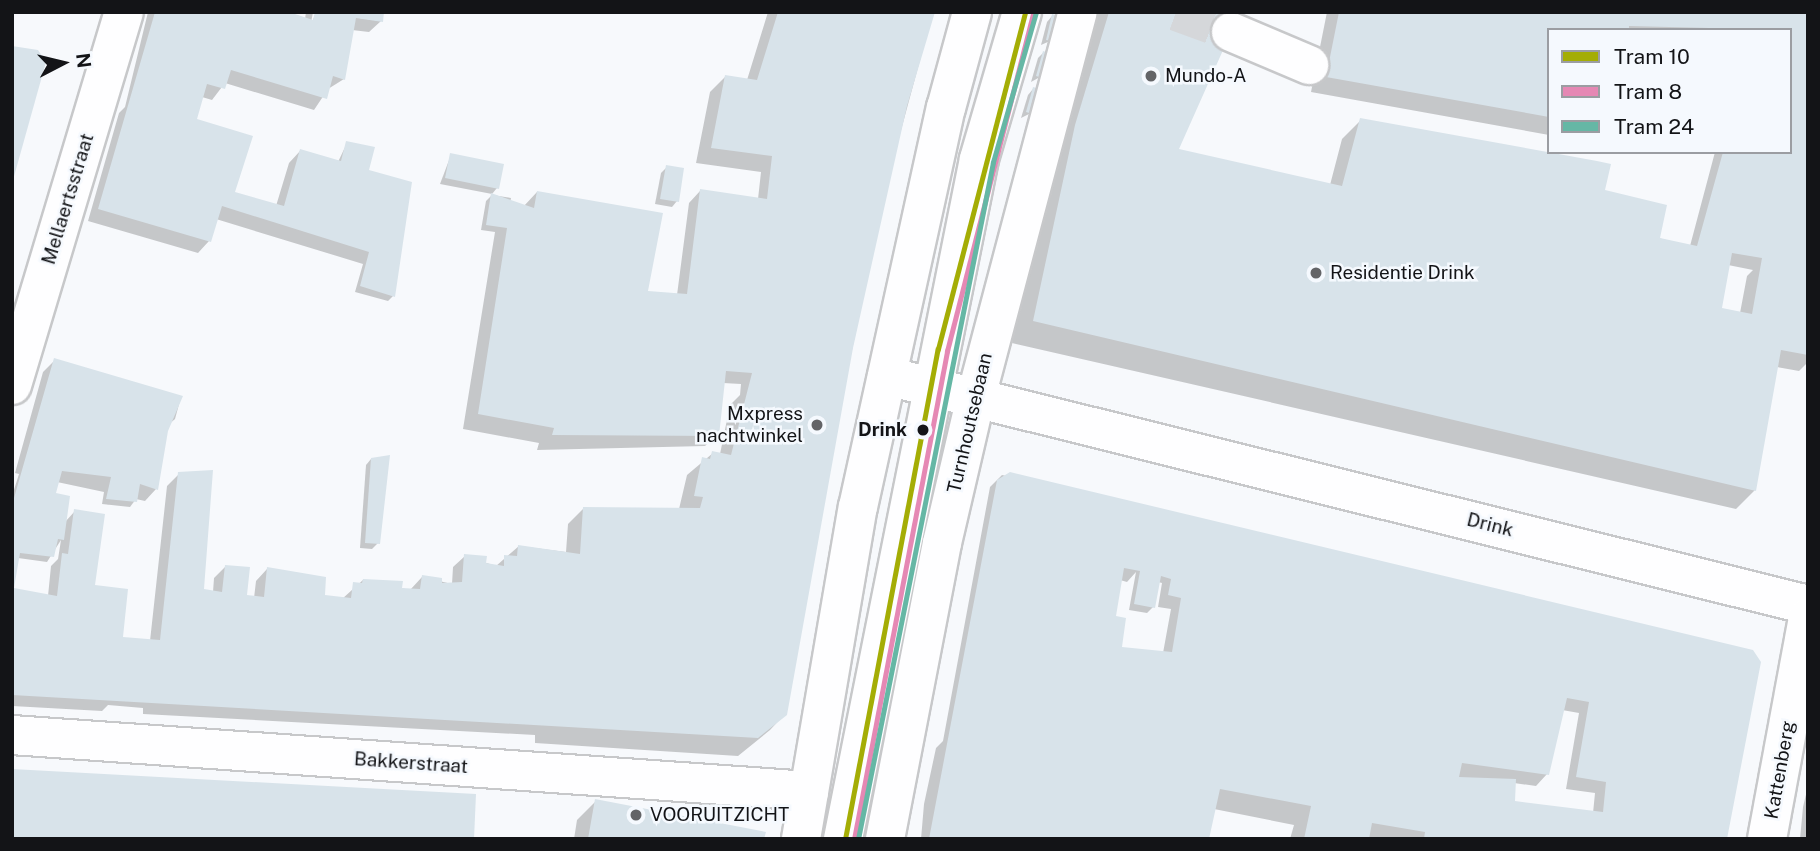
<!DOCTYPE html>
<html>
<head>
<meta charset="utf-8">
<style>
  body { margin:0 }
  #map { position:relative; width:1820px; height:851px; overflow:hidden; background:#f7f9fc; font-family:"Public Sans",sans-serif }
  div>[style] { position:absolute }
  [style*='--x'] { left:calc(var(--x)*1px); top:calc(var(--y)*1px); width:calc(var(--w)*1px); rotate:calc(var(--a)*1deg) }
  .shadow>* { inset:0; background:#0003 }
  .building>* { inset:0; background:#d8e3ea }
  .minor-tunnel>* { height:38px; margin-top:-19px; transform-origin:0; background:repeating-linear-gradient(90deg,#d5d7da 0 38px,transparent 0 57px) }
  .roads { filter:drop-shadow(2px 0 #c7c8ca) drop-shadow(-2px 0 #c7c8ca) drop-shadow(0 2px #c7c8ca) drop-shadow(0 -2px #c7c8ca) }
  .minor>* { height:38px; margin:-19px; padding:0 19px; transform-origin:19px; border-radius:19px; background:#fefeff }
  .major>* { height:38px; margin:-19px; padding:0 19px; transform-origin:19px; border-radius:19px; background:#fefeff }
  .tram-1>* { height:5px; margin:-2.5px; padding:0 2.5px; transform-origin:2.5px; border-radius:2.5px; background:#a4ad05 }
  .tram-2>* { height:5px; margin:-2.5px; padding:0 2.5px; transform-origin:2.5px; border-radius:2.5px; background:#e588b4 }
  .tram-3>* { height:5px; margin:-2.5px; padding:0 2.5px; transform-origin:2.5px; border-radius:2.5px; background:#65b7a5 }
  .dots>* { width:19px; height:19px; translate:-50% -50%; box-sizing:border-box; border:4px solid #f5f9fe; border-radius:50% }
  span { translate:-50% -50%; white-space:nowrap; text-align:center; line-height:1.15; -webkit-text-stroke:5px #f5f9fe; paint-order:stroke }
  .poi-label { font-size:19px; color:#131417 }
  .left { translate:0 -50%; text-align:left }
  .right { translate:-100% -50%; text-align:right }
  .street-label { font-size:19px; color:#131417 }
  .stop-label { font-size:19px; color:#131417; font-weight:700 }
  .frame { position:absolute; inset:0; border:14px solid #131417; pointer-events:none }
  .legend { position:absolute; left:1547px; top:28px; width:245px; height:126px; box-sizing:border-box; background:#f5f9fe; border:2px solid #9b9da2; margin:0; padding:9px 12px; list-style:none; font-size:21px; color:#131417 }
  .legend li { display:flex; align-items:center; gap:14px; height:35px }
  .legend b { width:35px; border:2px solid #9b9da2 }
  .north { position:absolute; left:28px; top:28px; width:70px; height:70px; -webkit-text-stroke:5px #f5f9fe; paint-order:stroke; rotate:83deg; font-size:19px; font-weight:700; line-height:28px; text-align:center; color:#131417 }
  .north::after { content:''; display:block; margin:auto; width:24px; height:32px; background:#131417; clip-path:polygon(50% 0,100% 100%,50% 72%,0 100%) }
</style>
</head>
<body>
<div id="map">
  <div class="shadow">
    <div style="clip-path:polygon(148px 12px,283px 12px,305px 19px,306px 12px,313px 12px,310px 28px,316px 12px,381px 21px,369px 32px,352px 30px,344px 79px,328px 89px,314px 110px,225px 83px,212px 100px,202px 97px,196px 118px,233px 193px,276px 206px,289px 163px,300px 151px,338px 162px,347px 143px,368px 169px,393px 296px,388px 301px,355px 292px,363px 264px,216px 219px,209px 241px,198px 253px,88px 221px,119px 113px,125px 107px)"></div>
    <div style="clip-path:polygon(evenodd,768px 12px,933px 12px,890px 171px,842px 397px,785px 714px,770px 730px,738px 756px,535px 743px,535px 735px,143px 714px,143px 708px,108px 705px,102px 711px,12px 706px,12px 496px,19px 474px,15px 473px,43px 372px,55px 360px,181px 397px,175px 419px,167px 426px,156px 489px,145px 501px,136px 499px,130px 507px,102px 504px,104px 492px,57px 482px,54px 494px,65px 522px,75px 511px,93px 587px,121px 643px,150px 641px,167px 486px,179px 474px,202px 590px,213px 592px,214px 578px,226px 566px,245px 596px,254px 598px,256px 581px,267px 569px,323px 597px,342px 599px,363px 580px,410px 590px,422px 577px,452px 584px,453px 567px,465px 556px,496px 566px,519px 546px,566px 552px,568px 524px,584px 508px,679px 509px,687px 475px,713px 453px,720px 454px,730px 405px,740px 395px,741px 384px,723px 383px,717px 435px,705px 446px,537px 450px,539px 443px,463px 429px,495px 232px,481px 230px,486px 201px,492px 195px,511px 198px,509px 209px,523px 207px,537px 192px,644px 292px,677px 295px,689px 203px,700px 191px,758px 199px,761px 172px,696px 163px,710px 92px,726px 76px,747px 80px,768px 12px,61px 540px,58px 559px,51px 566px,48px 596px,12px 589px,18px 558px,47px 562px,61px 540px)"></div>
    <div style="clip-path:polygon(evenodd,1094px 12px,1238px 12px,1176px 150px,1330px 185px,1342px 139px,1361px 120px,1602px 191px,1658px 238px,1690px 246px,1715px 152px,1790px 152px,1790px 30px,1549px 30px,1549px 135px,1311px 92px,1327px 12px,1808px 12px,1808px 362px,1799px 371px,1777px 367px,1755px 490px,1736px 509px,1012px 343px,1054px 148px,1094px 12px,1728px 265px,1753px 270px,1747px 276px,1740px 313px,1720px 310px,1728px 265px)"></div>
    <div style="clip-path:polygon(1052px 16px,1050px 41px,1041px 45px,1047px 22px)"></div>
    <div style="clip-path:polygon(12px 48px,44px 62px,12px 173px)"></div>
    <div style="clip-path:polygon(1043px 53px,1040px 77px,1031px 82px,1038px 58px)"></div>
    <div style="clip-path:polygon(1033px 89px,1031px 113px,1021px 118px,1028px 95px)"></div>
    <div style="clip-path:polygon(451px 155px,497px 188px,492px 194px,440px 184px)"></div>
    <div style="clip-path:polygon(667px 167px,677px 201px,672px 207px,655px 204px,661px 173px)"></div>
    <div style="clip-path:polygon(371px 459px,378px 543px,372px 549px,360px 548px,366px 465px)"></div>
    <div style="clip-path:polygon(evenodd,1002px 475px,1752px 651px,1725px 839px,1290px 839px,1294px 825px,1214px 809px,1148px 839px,921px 839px,924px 804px,936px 748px,943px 741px,990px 487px,1002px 475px,1136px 572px,1129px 610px,1147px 613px,1153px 607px,1158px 582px,1162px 583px,1158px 607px,1171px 609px,1163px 653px,1120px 649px,1114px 618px,1120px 580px,1127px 582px,1136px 572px,1002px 475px,1562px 710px,1579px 713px,1566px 789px,1595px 793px,1593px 813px,1513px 802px,1514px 783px,1536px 786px,1547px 774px,1562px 710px)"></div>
    <div style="clip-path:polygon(1808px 786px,1808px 839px,1800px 839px,1803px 807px)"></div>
    <div style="clip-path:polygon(596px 801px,763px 839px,574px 839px,577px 820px)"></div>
  </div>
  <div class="building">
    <div style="clip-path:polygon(155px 12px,289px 12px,313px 20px,315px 12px,384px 12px,383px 22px,356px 18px,345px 80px,333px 76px,327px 99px,231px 70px,225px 89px,207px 84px,197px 119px,253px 136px,235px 192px,284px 206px,300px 149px,341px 161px,346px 141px,375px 147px,369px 170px,412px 182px,395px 297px,360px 286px,369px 252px,222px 206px,211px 242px,98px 209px)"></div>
    <div style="clip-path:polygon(778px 12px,935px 12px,907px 106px,853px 348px,787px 715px,758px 738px,12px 695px,12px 505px,54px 358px,183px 396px,168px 431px,158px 490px,140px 484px,137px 502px,106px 499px,111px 477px,62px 471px,56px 493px,70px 496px,64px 540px,58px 539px,54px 557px,20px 553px,14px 588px,57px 596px,62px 553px,68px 554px,74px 509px,105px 514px,95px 585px,128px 589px,123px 637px,160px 640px,178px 472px,213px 470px,204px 589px,222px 592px,225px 565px,250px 567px,247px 595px,264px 597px,267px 567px,326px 577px,325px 595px,351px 598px,353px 582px,362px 583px,363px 579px,403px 581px,402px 588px,420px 589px,422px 575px,442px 578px,442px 583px,462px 582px,464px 554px,487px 556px,486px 563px,504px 566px,504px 555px,517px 556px,518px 545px,580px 554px,583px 507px,700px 508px,703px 497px,694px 496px,702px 457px,710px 459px,712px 451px,731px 455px,752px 373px,726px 371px,719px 436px,552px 435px,554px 428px,478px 414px,507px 228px,486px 225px,491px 193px,534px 208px,537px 191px,663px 213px,648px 291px,687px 294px,700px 189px,767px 199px,772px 156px,711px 148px,725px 75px,757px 80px)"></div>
    <div style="clip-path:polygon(evenodd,1109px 12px,1240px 12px,1179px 149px,1342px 186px,1360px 118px,1597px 161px,1611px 164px,1605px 190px,1667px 205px,1660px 238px,1697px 246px,1723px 152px,1790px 152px,1790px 30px,1629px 26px,1629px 30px,1549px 30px,1549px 117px,1326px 77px,1339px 12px,1808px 12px,1808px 355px,1781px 350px,1756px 491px,1033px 321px,1075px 125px,1109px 12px,1732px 253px,1762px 258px,1752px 314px,1722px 308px,1732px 253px)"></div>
    <div style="clip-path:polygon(1052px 14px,1059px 16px,1052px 41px,1046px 40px)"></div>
    <div style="clip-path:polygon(12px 46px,38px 50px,46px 62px,13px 180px)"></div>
    <div style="clip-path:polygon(1043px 51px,1049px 53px,1042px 78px,1036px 76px)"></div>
    <div style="clip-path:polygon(1033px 87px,1040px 89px,1033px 114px,1026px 112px)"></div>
    <div style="clip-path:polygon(450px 153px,504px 164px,499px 189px,445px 178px)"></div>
    <div style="clip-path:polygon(666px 165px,684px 168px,679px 202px,660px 199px)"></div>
    <div style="clip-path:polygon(390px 455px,380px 544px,365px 543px,371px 458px)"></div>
    <div style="clip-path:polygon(evenodd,1010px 472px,1753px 650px,1761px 662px,1727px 839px,1424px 839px,1425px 832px,1372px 823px,1369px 839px,1304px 839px,1311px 806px,1220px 789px,1209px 839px,929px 839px,997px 480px,1010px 472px,1124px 568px,1140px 571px,1134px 604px,1155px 608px,1161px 576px,1171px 579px,1168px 595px,1181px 598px,1172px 652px,1122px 647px,1126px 618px,1116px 616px,1124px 568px,1010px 472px,1567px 698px,1589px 702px,1576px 777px,1606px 782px,1603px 812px,1515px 801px,1516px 779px,1459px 777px,1462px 763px,1549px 775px,1567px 698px)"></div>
    <div style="clip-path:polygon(12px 769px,476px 794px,474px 839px,12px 839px)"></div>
    <div style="clip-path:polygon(595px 799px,766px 832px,764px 839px,588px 839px)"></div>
  </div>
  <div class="minor-tunnel">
    <div style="--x:1176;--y:12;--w:59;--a:20"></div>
  </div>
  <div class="roads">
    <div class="minor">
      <div style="--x:1231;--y:32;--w:85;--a:22.9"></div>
      <div style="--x:887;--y:376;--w:949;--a:13.96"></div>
      <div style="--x:12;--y:385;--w:389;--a:-73.3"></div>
      <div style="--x:12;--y:735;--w:799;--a:4.02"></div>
      <div style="--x:843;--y:839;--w:693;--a:-78.69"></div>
      <div style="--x:979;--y:159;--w:153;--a:-73.7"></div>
      <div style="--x:1767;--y:839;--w:225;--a:-79.5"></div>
    </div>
    <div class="major">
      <div style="--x:801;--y:839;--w:337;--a:-80.3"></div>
      <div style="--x:858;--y:507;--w:409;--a:-77.6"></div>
      <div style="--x:946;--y:108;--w:99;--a:-74.8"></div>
      <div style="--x:885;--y:839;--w:301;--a:-79.1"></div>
      <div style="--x:942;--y:543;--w:150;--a:-76.9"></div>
      <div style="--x:976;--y:397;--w:398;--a:-75.2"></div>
    </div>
  </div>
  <div class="tram-1">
    <div style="--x:845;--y:839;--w:499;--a:-79.3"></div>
    <div style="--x:938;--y:349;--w:348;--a:-75.5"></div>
  </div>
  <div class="tram-2">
    <div style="--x:854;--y:839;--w:497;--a:-79.2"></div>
    <div style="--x:947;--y:351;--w:348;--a:-75.7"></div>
  </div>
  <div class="tram-3">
    <div style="--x:858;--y:839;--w:690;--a:-78.72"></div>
    <div style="--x:993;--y:162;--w:156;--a:-74"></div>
  </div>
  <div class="dots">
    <div style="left:1151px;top:76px;background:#636467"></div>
    <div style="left:1316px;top:273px;background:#636467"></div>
    <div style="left:817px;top:425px;background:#636467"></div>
    <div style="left:923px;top:430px;background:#131417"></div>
    <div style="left:636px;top:815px;background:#636467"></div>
  </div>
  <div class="poi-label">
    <span class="left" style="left:1165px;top:76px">Mundo-A</span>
    <span class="left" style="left:1330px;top:273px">Residentie Drink</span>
    <span class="right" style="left:803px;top:425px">Mxpress<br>nachtwinkel</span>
    <span class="left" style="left:650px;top:815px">VOORUITZICHT</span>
  </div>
  <div class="street-label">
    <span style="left:68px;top:199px;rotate:-73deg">Mellaertsstraat</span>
    <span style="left:970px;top:423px;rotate:-77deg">Turnhoutsebaan</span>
    <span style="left:1490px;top:525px;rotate:14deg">Drink</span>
    <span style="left:411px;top:763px;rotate:4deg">Bakkerstraat</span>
    <span style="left:1780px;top:770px;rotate:-80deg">Kattenberg</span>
  </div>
  <div class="stop-label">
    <span class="right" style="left:907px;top:430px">Drink</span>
  </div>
  <div class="frame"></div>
  <ul class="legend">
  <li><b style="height:9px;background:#a4ad05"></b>Tram 10</li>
  <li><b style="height:9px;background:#e588b4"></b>Tram 8</li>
  <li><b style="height:9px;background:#65b7a5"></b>Tram 24</li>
  </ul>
  <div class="north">N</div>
</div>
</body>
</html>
